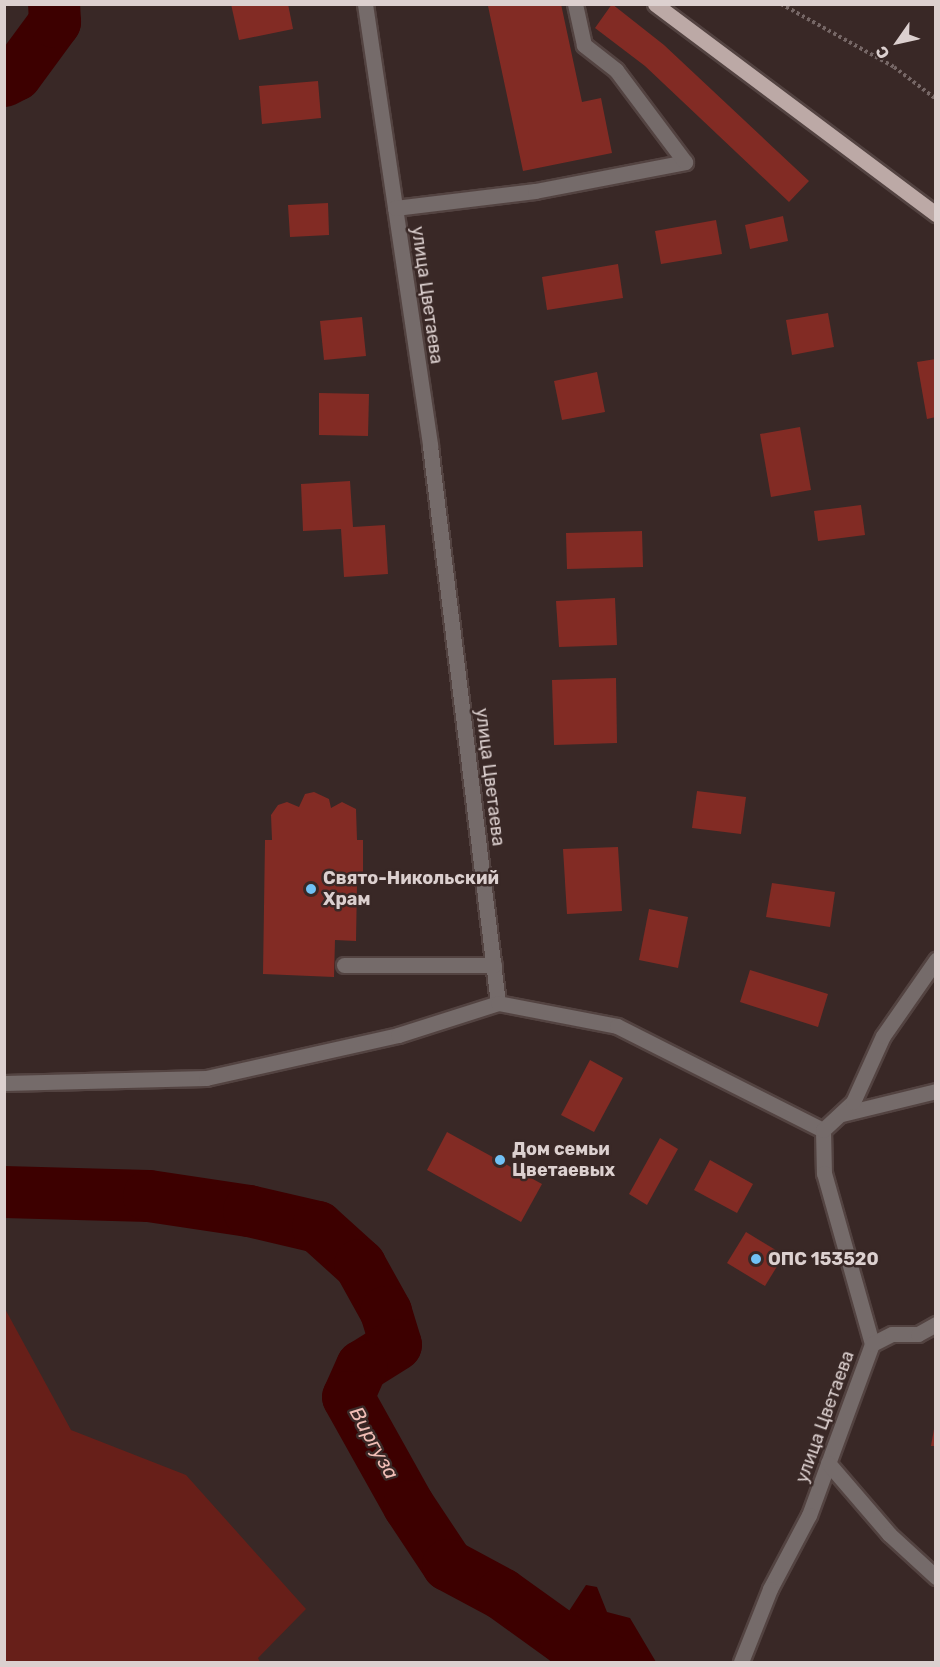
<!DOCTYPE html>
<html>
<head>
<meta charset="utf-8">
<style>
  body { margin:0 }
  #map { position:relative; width:940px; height:1667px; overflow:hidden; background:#392826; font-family:Rubik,sans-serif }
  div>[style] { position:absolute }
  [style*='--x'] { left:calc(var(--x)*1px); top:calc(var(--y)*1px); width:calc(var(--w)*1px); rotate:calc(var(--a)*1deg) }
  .green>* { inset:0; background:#671f19 }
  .water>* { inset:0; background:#3d0000 }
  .river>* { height:52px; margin:-26px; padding:0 26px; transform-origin:26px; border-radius:26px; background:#3d0000 }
  .building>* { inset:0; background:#822b24 }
  .path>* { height:4px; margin-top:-2px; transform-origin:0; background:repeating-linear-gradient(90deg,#766766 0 3px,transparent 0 6px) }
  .roads { filter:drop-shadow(2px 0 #534341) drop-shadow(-2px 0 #534341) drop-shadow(0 2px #534341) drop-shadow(0 -2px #534341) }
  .minor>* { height:15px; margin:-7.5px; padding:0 7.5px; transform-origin:7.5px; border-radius:7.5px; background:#756b6a }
  .major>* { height:15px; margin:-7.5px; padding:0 7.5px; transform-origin:7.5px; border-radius:7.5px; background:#bca9a6 }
  .dots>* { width:16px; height:16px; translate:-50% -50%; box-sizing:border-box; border:3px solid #392826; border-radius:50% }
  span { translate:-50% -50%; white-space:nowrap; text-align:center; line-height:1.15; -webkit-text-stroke:5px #392826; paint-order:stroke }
  .street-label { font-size:18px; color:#dcd0cf }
  .poi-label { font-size:18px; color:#dcd0cf; font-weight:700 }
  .left { translate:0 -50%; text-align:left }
  .water-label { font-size:20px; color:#f0bdb5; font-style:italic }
  .frame { position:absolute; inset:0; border:6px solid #dcd0cf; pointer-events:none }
  .north { position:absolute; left:868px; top:12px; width:60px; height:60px; -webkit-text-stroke:4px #392826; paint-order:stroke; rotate:236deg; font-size:16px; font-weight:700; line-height:24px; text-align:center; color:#dcd0cf }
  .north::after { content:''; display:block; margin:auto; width:21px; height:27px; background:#dcd0cf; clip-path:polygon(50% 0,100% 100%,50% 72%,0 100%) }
</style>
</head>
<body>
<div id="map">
  <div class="green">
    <div style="clip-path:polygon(4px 1307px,71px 1430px,186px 1475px,306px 1609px,258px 1658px,260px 1662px,5px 1662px)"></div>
  </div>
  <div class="water">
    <div style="clip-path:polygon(586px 1585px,597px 1587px,607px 1612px,630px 1618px,656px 1662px,575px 1662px,566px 1640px,569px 1611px)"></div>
  </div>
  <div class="river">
    <div style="--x:4;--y:81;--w:13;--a:-27"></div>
    <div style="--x:16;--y:75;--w:66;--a:-53.7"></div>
    <div style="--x:55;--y:22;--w:18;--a:-93"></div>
    <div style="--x:4;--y:1192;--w:145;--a:1.6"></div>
    <div style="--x:149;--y:1196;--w:101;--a:8.5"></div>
    <div style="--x:249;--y:1211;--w:71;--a:13.1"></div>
    <div style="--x:318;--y:1227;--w:57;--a:42.1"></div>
    <div style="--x:360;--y:1265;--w:54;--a:61"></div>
    <div style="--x:386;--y:1312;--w:34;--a:73"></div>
    <div style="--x:396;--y:1345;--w:40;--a:148"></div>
    <div style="--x:362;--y:1366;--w:34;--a:114"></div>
    <div style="--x:348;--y:1397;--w:125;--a:60.8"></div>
    <div style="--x:409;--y:1506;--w:71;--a:56.5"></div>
    <div style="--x:448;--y:1565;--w:61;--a:28.2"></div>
    <div style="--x:502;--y:1594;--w:79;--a:35.7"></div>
    <div style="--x:566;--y:1640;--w:52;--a:25.1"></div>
  </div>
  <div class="building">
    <div style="clip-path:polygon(231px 4px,288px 4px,293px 29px,239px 40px)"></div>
    <div style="clip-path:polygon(561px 4px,582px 102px,601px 98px,612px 153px,523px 171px,488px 6px)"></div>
    <div style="clip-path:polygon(612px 4px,664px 45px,809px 181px,789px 202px,645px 66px,595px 28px)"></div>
    <div style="clip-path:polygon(318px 81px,321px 118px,262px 124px,259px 86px)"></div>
    <div style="clip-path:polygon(328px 203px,329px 235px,290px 237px,288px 205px)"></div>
    <div style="clip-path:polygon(783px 216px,788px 241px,750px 249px,745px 225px)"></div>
    <div style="clip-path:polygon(716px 220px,722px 254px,661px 264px,655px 231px)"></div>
    <div style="clip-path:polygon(618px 264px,623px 298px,547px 310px,542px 277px)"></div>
    <div style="clip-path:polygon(828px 313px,834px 347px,792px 355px,786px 320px)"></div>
    <div style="clip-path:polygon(362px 317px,366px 356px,324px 360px,320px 321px)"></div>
    <div style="clip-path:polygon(936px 359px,936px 417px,927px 419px,917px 362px)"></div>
    <div style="clip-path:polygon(597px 372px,605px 412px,562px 420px,554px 381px)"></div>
    <div style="clip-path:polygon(319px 393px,369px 394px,368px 436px,319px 435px)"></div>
    <div style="clip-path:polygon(800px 427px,811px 490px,771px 497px,760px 434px)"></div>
    <div style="clip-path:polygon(350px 481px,353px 527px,385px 525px,388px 574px,344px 577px,341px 529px,303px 531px,301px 484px)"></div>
    <div style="clip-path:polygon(861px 505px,865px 535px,818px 541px,814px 511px)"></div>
    <div style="clip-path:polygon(642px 531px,643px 567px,567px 569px,566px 533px)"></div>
    <div style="clip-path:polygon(615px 598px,617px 645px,559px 647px,556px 601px)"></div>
    <div style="clip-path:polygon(616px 678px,617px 743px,554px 745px,552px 680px)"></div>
    <div style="clip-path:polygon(697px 791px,746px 797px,741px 834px,692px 828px)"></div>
    <div style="clip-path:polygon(314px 792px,329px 799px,331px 808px,342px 802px,356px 809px,357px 840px,363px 840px,363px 883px,357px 883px,356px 941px,335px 940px,334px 977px,263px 974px,265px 840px,272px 840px,271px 815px,278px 805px,287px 802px,299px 807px,305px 794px)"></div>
    <div style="clip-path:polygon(618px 847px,622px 911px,567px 914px,563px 849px)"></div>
    <div style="clip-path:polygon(772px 883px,835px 892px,830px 927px,766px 917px)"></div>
    <div style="clip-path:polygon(649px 909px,688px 917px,678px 968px,639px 960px)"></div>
    <div style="clip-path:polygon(750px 970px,828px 994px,818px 1027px,740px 1002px)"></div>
    <div style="clip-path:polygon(590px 1060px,623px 1078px,594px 1132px,561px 1115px)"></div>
    <div style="clip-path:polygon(447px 1132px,542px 1184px,521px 1222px,427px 1170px)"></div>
    <div style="clip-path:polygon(660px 1138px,678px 1149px,647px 1205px,629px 1194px)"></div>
    <div style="clip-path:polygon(710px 1160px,753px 1184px,737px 1213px,694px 1190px)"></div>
    <div style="clip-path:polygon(746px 1232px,784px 1255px,765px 1286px,727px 1263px)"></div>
    <div style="clip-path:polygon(934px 1429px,936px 1429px,936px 1446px,931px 1446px)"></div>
  </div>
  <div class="path">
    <div style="--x:781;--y:4;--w:129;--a:29.1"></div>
    <div style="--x:894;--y:67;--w:53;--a:37.3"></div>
  </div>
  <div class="roads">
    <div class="minor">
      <div style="--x:365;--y:4;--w:447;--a:81.6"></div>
      <div style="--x:430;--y:446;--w:561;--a:83.04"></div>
      <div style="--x:395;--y:208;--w:141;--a:-6.9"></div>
      <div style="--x:535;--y:191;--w:153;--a:-10.9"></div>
      <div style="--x:685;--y:162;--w:115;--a:-126.9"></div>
      <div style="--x:616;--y:70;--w:41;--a:-142"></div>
      <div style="--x:584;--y:45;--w:42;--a:-102.4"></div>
      <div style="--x:344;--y:965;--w:150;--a:0"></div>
      <div style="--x:4;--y:1083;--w:202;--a:-1.4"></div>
      <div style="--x:206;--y:1078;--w:197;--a:-12.6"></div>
      <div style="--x:398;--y:1035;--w:105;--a:-17.7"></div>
      <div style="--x:498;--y:1003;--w:121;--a:10.9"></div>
      <div style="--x:617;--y:1026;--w:231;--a:26.8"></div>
      <div style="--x:823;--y:1130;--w:43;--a:88.7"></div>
      <div style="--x:824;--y:1173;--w:178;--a:74.3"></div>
      <div style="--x:872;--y:1344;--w:182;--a:110.2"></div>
      <div style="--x:809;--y:1515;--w:84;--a:117.8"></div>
      <div style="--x:770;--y:1589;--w:79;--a:111.7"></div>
      <div style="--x:842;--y:1114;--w:97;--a:-13.7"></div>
      <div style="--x:823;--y:1130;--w:41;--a:-43"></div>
      <div style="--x:853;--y:1102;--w:72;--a:-65.6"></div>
      <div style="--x:883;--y:1036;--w:93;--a:-55.1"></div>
      <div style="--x:872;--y:1344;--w:22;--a:-27"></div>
      <div style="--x:892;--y:1334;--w:26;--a:0"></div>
      <div style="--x:918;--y:1334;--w:21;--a:-29"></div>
      <div style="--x:828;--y:1463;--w:94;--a:49.3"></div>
      <div style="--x:889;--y:1534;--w:64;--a:42.5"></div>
    </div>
    <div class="major">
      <div style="--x:655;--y:4;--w:351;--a:36.8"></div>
    </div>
  </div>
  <div class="dots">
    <div style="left:311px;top:889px;background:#71c1f5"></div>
    <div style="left:500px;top:1160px;background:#71c1f5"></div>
    <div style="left:756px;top:1259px;background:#71c1f5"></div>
  </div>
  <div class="street-label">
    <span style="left:427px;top:295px;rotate:82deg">улица Цветаева</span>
    <span style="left:490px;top:777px;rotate:83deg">улица Цветаева</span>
    <span style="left:825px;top:1417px;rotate:-70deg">улица Цветаева</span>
  </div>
  <div class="poi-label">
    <span class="left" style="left:323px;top:889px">Свято-Никольский<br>Храм</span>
    <span class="left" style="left:512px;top:1160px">Дом семьи<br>Цветаевых</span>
    <span class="left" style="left:768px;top:1259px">ОПС 153520</span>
  </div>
  <div class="water-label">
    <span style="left:374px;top:1443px;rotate:61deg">Виргуза</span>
  </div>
  <div class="frame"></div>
  <div class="north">С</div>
</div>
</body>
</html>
